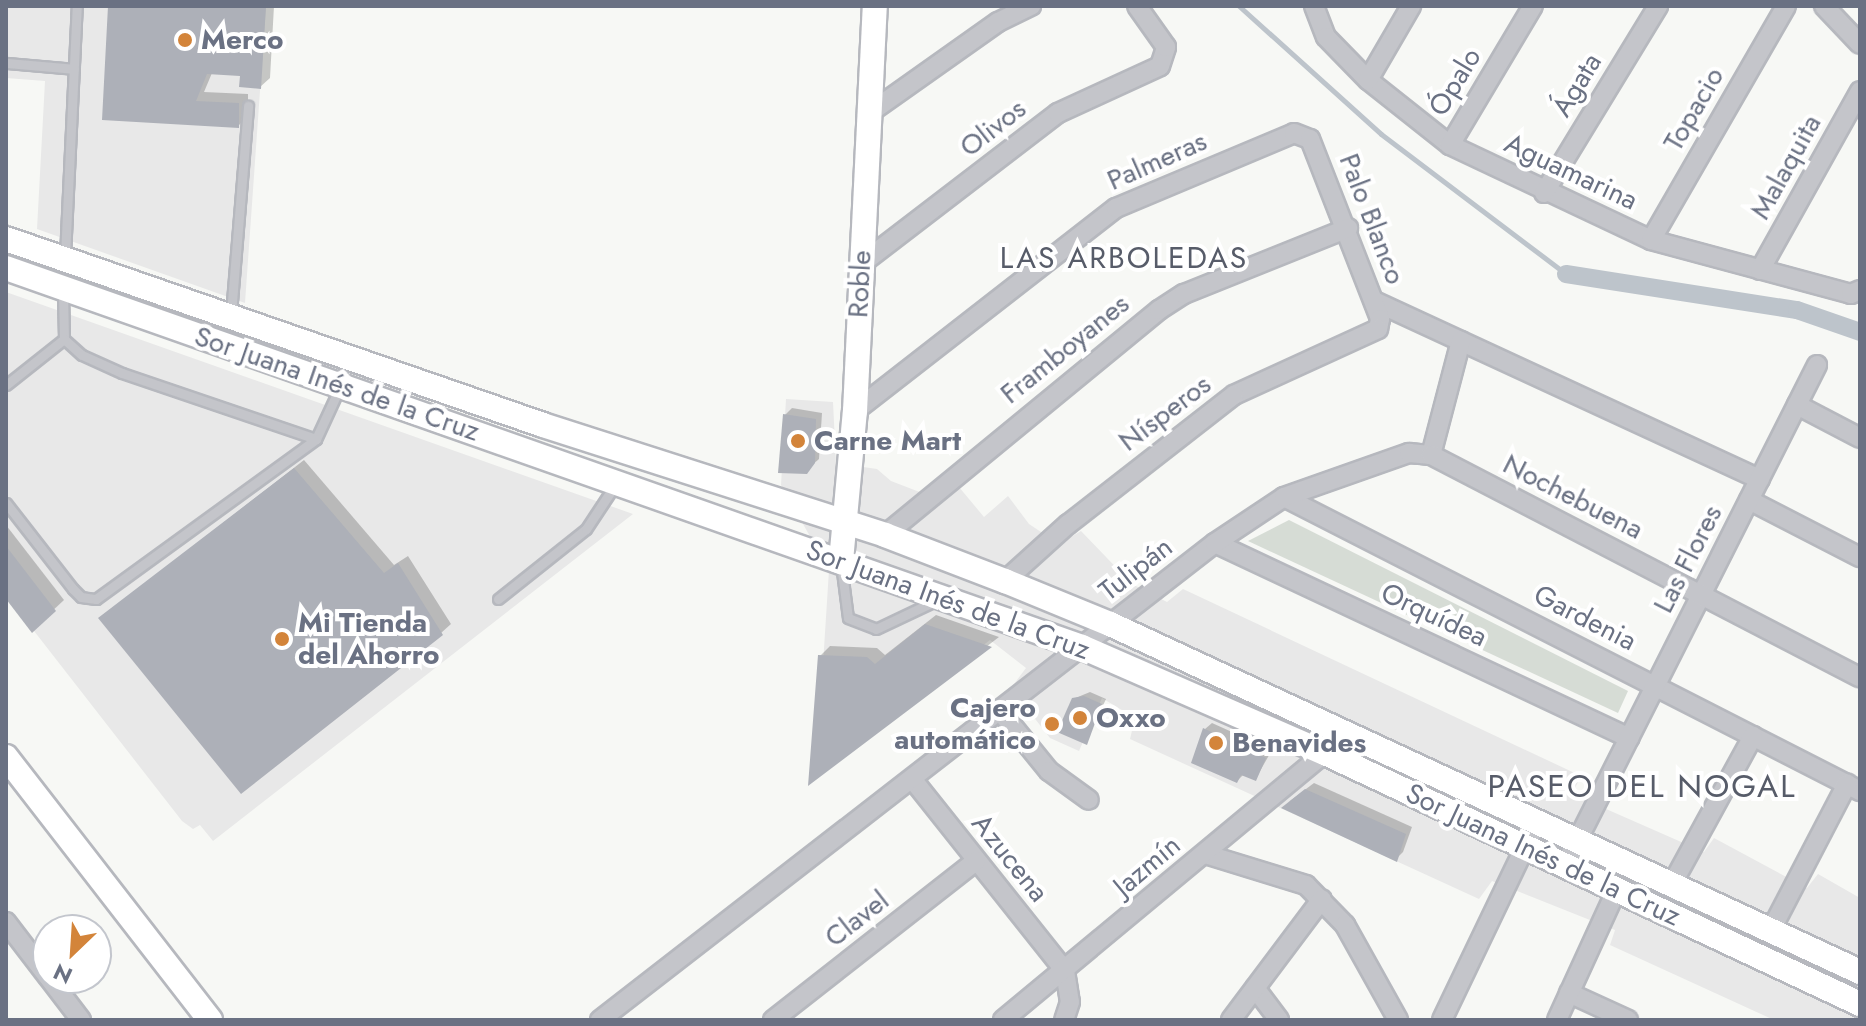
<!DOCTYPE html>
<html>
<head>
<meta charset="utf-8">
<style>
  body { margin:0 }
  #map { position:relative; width:1866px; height:1026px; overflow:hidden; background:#f7f8f5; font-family:Jost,sans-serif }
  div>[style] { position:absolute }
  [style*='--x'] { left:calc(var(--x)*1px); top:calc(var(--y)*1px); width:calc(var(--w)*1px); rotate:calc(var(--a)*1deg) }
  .built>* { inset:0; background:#e8e8e8 }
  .green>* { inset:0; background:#d6dcd5 }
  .shadow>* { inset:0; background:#0003 }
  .stream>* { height:5px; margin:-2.5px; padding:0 2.5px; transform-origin:2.5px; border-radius:2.5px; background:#bdc4cb }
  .canal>* { height:18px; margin:-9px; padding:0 9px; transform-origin:9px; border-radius:9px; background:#bdc4cb }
  .building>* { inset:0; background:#adb0b8 }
  .roads { filter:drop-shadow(2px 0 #b6b8be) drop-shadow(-2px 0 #b6b8be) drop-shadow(0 2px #b6b8be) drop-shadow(0 -2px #b6b8be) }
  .lane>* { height:9px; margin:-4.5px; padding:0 4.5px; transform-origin:4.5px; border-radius:4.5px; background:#c4c5ca }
  .street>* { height:18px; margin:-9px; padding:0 9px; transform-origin:9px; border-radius:9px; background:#c4c5ca }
  .secondary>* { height:24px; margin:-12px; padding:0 12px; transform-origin:12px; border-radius:12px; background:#fff }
  .dots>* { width:22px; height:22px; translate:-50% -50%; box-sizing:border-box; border:4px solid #fff; border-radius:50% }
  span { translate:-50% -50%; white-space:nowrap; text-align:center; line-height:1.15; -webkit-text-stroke:8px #fff; paint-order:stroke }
  .poi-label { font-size:28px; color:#6a7183; font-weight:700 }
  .left { translate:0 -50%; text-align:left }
  .right { translate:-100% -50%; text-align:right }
  .street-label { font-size:28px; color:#6a7183 }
  .neighbourhood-label { font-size:30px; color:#575c69; letter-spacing:2px }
  .quarter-label { font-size:32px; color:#575c69; letter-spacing:2px }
  .frame { position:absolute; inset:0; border:8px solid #6a7183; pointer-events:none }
  .north { position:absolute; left:32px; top:914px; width:80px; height:80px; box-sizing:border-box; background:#fff; border:2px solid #c3c6cd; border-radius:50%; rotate:205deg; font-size:22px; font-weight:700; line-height:32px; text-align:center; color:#6a7183 }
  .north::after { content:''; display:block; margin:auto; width:28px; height:36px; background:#d3843a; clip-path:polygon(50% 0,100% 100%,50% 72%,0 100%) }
</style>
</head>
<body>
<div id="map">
  <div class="built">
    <div style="clip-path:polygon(6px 6px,266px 6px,245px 303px,37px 229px,45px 81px,6px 78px)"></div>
    <div style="clip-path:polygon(6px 292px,633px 514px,213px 841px,200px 825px,193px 829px,182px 821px,6px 595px)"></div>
    <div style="clip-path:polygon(786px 399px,833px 402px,836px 463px,877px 469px,891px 481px,943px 501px,959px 487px,984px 517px,1008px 496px,1029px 524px,1059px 544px,1081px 531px,1132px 584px,1167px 602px,1183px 589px,1581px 776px,1572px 794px,1704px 852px,1714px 838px,1807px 888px,1818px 874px,1860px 898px,1860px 1020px,1774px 1020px,1610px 945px,1615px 930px,1492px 881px,1479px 899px,1130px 739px,1135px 718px,1102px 698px,1079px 751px,1050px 738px,1011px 688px,1026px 668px,990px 640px,816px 774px,829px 570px,781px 485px)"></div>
  </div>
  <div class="green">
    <div style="clip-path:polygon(1289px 520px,1628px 691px,1618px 713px,1248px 541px)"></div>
  </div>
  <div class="shadow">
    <div style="clip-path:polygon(110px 6px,274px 6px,270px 78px,260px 87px,242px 74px,212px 73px,204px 92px,248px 94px,248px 116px,238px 126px,104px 118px)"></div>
    <div style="clip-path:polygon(792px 408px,822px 413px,819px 459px,811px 466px,785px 415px)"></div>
    <div style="clip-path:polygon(304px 460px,394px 565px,408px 556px,451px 624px,441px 633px,101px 618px)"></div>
    <div style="clip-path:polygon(6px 525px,64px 600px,32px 630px,6px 596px)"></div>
    <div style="clip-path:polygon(936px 615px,999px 637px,810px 782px,820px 656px,830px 646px,877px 648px,885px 655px)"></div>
    <div style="clip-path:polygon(1090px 692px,1106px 699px,1086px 742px,1073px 699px)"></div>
    <div style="clip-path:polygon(1212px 723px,1272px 750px,1256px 778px,1244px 774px,1237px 781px,1205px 729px)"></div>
    <div style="clip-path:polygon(1314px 783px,1412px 827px,1403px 852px,1396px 859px,1290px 801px)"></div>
  </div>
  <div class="stream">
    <div style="--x:1239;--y:6;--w:191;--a:42"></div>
    <div style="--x:1381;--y:134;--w:232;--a:37.1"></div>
  </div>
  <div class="canal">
    <div style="--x:1566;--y:274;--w:234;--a:8.9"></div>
    <div style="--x:1797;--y:310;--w:67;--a:19.2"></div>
  </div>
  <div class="building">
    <div style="clip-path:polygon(108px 6px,266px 6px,261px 89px,239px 87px,240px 76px,207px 74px,196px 101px,239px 103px,239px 128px,102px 120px)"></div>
    <div style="clip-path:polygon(783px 414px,816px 419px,815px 463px,807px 474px,778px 473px)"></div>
    <div style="clip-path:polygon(294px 468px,384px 573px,398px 563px,443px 635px,241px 794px,98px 618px)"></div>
    <div style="clip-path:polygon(6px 546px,56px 611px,32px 633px,6px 599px)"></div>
    <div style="clip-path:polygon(925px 624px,992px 647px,808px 786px,818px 655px,867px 657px,875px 664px)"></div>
    <div style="clip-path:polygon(1084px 696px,1102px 704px,1087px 745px,1057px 732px,1072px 698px)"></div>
    <div style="clip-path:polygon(1203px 728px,1266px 758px,1256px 781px,1241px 775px,1237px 783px,1191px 763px)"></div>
    <div style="clip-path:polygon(1305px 789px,1406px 834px,1397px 862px,1281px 808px)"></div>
  </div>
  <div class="roads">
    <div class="lane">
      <div style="--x:6;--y:63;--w:68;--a:5"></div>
      <div style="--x:65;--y:256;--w:250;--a:-87.3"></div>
      <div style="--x:63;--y:291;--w:48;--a:88.8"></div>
      <div style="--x:64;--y:339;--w:24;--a:42"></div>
      <div style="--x:82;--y:355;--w:44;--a:24.2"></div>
      <div style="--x:122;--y:373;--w:205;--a:18.8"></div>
      <div style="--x:316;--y:439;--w:55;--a:-65.3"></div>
      <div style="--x:231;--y:314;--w:209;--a:-85.3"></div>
      <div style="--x:6;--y:385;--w:74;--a:-38.4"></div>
      <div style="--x:6;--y:503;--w:109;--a:52.1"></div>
      <div style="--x:73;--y:589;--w:11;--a:45"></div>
      <div style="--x:81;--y:597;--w:15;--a:8"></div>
      <div style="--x:96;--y:599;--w:272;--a:-36"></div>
      <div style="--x:841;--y:564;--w:54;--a:82.6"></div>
      <div style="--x:848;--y:618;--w:30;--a:21"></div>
      <div style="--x:876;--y:629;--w:65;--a:-25.4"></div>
      <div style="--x:498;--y:599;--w:112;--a:-38.5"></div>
      <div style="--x:586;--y:529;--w:53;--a:-56.6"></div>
    </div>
    <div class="street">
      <div style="--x:1314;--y:6;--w:33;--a:69"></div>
      <div style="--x:1326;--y:37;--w:60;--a:45.7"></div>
      <div style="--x:1368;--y:80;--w:105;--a:38.4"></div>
      <div style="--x:1450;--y:145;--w:222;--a:25.3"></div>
      <div style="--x:1651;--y:240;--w:207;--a:15.1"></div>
      <div style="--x:1851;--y:294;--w:10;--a:-24"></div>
      <div style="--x:1824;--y:6;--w:52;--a:46.5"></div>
      <div style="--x:1368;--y:80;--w:86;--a:-59.8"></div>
      <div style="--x:868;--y:114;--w:159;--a:-35.3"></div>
      <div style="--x:998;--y:22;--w:37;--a:-26"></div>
      <div style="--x:1450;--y:145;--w:162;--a:-59.2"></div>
      <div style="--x:1544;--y:193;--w:219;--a:-58.6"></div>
      <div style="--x:1651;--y:240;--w:270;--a:-60"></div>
      <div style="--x:861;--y:264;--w:248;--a:-37.5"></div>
      <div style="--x:1058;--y:113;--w:112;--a:-24.7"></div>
      <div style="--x:1160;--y:66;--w:20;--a:-72"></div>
      <div style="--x:1166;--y:47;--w:50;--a:-125.3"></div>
      <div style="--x:1760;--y:270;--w:205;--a:-60.8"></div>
      <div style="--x:1374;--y:301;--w:425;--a:24.8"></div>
      <div style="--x:1797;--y:405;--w:71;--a:27.6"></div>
      <div style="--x:855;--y:411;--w:331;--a:-37.9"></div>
      <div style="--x:1116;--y:208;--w:193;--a:-22.8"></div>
      <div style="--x:1294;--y:133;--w:17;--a:21"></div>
      <div style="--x:1310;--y:139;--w:193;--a:68.7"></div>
      <div style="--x:1380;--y:319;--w:10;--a:101"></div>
      <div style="--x:1378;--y:329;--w:158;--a:155.4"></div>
      <div style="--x:1234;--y:395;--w:210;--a:142.1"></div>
      <div style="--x:1068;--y:524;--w:85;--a:137.9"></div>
      <div style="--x:1431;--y:455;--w:118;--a:-75.3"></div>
      <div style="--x:1284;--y:497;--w:647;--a:27.04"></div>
      <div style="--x:1749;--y:500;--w:125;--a:27.2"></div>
      <div style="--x:885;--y:535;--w:355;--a:-39.4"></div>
      <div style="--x:1159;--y:310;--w:30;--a:-33"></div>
      <div style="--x:1184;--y:294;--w:177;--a:-21.9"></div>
      <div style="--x:1215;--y:543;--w:458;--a:25.2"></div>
      <div style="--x:1001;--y:712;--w:76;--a:50.9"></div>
      <div style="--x:1049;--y:771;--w:49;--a:35.9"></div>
      <div style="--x:913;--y:780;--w:244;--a:51.5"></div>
      <div style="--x:1065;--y:971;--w:31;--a:81"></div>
      <div style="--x:1070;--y:1002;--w:19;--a:108"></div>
      <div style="--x:1205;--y:854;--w:106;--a:17.1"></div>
      <div style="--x:1306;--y:885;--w:56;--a:45.7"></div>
      <div style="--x:1345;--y:925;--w:109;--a:60.8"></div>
      <div style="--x:1565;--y:865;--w:560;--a:-63.25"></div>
      <div style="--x:1671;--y:886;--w:171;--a:-61.3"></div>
      <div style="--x:6;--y:922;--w:69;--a:52.6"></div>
      <div style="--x:1771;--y:930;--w:165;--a:-62.5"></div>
      <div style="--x:49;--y:978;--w:53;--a:52.7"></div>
      <div style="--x:1255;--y:988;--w:40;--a:53"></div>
      <div style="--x:1569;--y:993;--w:65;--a:24.6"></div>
      <div style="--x:600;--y:1020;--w:778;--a:-37.8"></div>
      <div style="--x:1215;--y:543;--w:83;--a:-33.7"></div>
      <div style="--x:1284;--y:497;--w:133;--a:-19.4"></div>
      <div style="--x:1409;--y:453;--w:22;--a:5"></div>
      <div style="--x:1431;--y:455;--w:483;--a:27.4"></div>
      <div style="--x:773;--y:1020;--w:258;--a:-38.1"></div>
      <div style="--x:1003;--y:1020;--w:418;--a:-39.7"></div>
      <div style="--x:1231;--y:1020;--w:151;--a:-53.1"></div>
      <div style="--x:1442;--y:1020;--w:217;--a:-64.4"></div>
      <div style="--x:1557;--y:1020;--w:144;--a:-65.4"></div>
    </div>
    <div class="secondary">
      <div style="--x:6;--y:239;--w:568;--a:19.1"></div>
      <div style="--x:543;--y:425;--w:359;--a:17.8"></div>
      <div style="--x:885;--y:535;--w:129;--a:21"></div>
      <div style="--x:1005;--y:581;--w:113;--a:22.3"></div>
      <div style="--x:1110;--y:624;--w:827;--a:24.89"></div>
      <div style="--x:6;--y:268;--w:1141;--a:19.4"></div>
      <div style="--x:1082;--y:647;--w:265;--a:23.6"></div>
      <div style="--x:1325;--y:753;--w:591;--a:25.13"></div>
      <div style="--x:841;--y:561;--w:151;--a:-84.7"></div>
      <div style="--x:855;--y:411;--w:405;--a:-87.2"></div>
      <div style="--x:6;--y:757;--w:333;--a:52.2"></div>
    </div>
  </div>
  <div class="dots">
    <div style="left:185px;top:40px;background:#d3843a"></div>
    <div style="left:798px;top:441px;background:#d3843a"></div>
    <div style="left:282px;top:639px;background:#d3843a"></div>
    <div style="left:1080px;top:718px;background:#d3843a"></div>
    <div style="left:1052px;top:724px;background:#d3843a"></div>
    <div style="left:1216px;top:743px;background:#d3843a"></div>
  </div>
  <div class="poi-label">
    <span class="left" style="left:201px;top:40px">Merco</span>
    <span class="left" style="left:814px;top:441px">Carne Mart</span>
    <span class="left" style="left:298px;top:639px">Mi Tienda<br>del Ahorro</span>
    <span class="right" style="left:1036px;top:724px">Cajero<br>automático</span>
    <span class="left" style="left:1096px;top:718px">Oxxo</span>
    <span class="left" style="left:1232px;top:743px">Benavides</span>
  </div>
  <div class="street-label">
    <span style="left:1455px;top:82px;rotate:-59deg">Ópalo</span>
    <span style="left:1577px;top:85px;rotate:-59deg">Ágata</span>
    <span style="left:1694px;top:109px;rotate:-60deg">Topacio</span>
    <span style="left:993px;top:128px;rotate:-38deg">Olivos</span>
    <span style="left:1157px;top:161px;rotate:-24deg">Palmeras</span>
    <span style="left:1786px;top:167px;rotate:-61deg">Malaquita</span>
    <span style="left:1571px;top:172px;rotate:25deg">Aguamarina</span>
    <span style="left:1372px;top:219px;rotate:69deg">Palo Blanco</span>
    <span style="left:860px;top:284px;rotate:-87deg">Roble</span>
    <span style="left:1065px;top:349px;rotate:-39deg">Framboyanes</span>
    <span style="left:337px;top:384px;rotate:19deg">Sor Juana Inés de la Cruz</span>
    <span style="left:1165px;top:413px;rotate:-37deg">Nísperos</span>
    <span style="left:1573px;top:497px;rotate:27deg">Nochebuena</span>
    <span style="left:1688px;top:559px;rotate:-63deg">Las Flores</span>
    <span style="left:1136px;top:569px;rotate:-38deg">Tulipán</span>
    <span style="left:948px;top:600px;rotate:20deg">Sor Juana Inés de la Cruz</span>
    <span style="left:1434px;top:615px;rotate:25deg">Orquídea</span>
    <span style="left:1585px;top:618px;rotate:27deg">Gardenia</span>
    <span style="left:1543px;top:855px;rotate:25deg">Sor Juana Inés de la Cruz</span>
    <span style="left:1010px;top:858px;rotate:51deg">Azucena</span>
    <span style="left:1147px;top:866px;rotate:-40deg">Jazmín</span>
    <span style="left:857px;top:919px;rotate:-38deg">Clavel</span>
  </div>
  <div class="neighbourhood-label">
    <span style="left:1124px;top:258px">LAS ARBOLEDAS</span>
  </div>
  <div class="quarter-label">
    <span style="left:1642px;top:786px">PASEO DEL NOGAL</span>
  </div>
  <div class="frame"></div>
  <div class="north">N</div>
</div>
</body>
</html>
